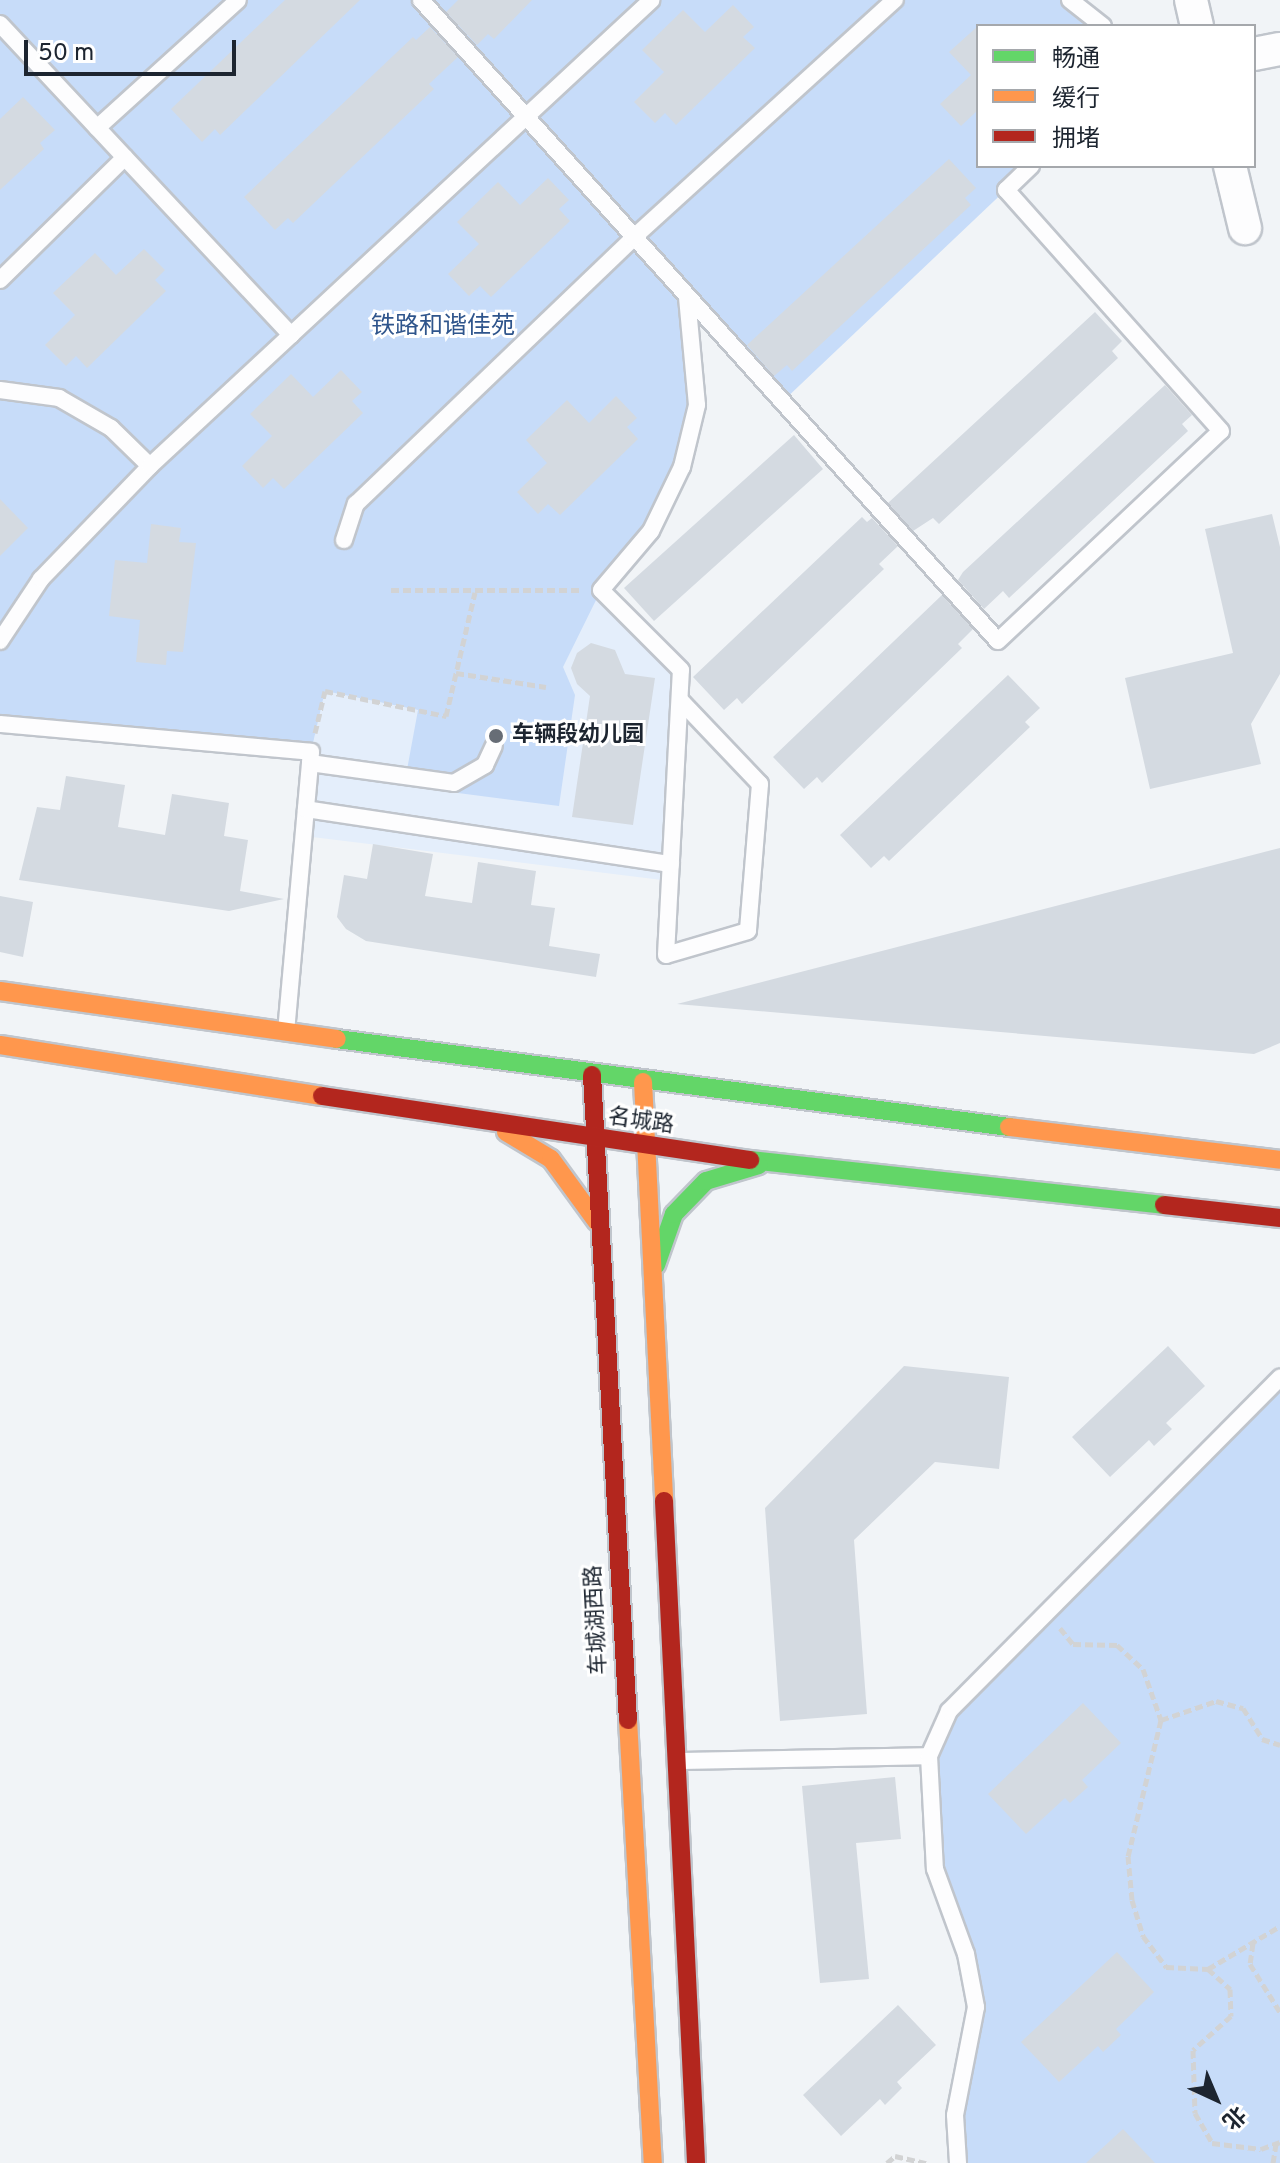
<!DOCTYPE html>
<html>
<head>
<meta charset="utf-8">
<style>
  body { margin:0 }
  #map { position:relative; width:1280px; height:2163px; overflow:hidden; background:#f1f4f7; font-family:Overpass,"Noto Sans SC",sans-serif }
  div>[style] { position:absolute }
  [style*='--x'] { left:calc(var(--x)*1px); top:calc(var(--y)*1px); width:calc(var(--w)*1px); rotate:calc(var(--a)*1deg) }
  .built>* { inset:0; background:#e4eefb }
  .green>* { inset:0; background:#c7dcf9 }
  .building>* { inset:0; background:#d4dae1 }
  .path>* { height:5px; margin-top:-2.5px; transform-origin:0; background:repeating-linear-gradient(90deg,#d2d3d4 0 8px,transparent 0 12px) }
  .roads { filter:drop-shadow(2px 0 #c0c5cc) drop-shadow(-2px 0 #c0c5cc) drop-shadow(0 2px #c0c5cc) drop-shadow(0 -2px #c0c5cc) }
  .lane>* { height:16px; margin:-8px; padding:0 8px; transform-origin:8px; border-radius:8px; background:#fdfdfe }
  .street>* { height:32px; margin:-16px; padding:0 16px; transform-origin:16px; border-radius:16px; background:#fdfdfe }
  .fast>* { height:18px; margin:-9px; padding:0 9px; transform-origin:9px; border-radius:9px; background:#63d668 }
  .slow>* { height:18px; margin:-9px; padding:0 9px; transform-origin:9px; border-radius:9px; background:#ff974d }
  .jam>* { height:18px; margin:-9px; padding:0 9px; transform-origin:9px; border-radius:9px; background:#b3261e }
  .dots>* { width:22px; height:22px; translate:-50% -50%; box-sizing:border-box; border:4px solid #fff; border-radius:50% }
  span { translate:-50% -50%; white-space:nowrap; text-align:center; line-height:1.15; -webkit-text-stroke:6px #fff; paint-order:stroke }
  .poi-label { font-size:22px; color:#1d2530; font-weight:700 }
  .left { translate:0 -50%; text-align:left }
  .street-label { font-size:22px; color:#1d2530 }
  .neighbourhood-label { font-size:24px; color:#2f558c }
  .legend { position:absolute; left:976px; top:24px; width:280px; height:144px; box-sizing:border-box; background:#fff; border:2px solid #a5a8ac; margin:0; padding:10px 14px; list-style:none; font-size:24px; color:#1d2530 }
  .legend li { display:flex; align-items:center; gap:16px; height:40px }
  .legend b { width:40px; border:2px solid #a5a8ac }
  .north { position:absolute; left:1176px; top:2059px; width:80px; height:80px; -webkit-text-stroke:6px #fff; paint-order:stroke; rotate:136deg; font-size:22px; font-weight:700; line-height:32px; text-align:center; color:#1d2530 }
  .north::after { content:''; display:block; margin:auto; width:28px; height:36px; background:#1d2530; clip-path:polygon(50% 0,100% 100%,50% 72%,0 100%) }
  .scale { position:absolute; left:24px; top:40px; width:212px; height:36px; box-sizing:border-box; border:4px solid #1d2530; border-top:0; padding-left:10px; font-size:24px; line-height:28px; white-space:nowrap; color:#1d2530; -webkit-text-stroke:6px #fff; paint-order:stroke }
</style>
</head>
<body>
<div id="map">
  <div class="built">
    <div style="clip-path:polygon(601px 590px,681px 670px,670px 881px,304px 836px,311px 752px,325px 691px,464px 720px)"></div>
  </div>
  <div class="green">
    <div style="clip-path:polygon(0 0,1070px 0,1103px 26px,978px 26px,978px 166px,1031px 166px,781px 403px,688px 299px,697px 405px,651px 531px,601px 590px,563px 667px,575px 695px,559px 806px,404px 786px,418px 710px,325px 691px,311px 752px,0 724px)"></div>
    <div style="clip-path:polygon(1280px 1378px,1280px 2163px,958px 2163px,955px 2115px,976px 2007px,935px 1869px,929px 1756px,949px 1711px)"></div>
  </div>
  <div class="building">
    <div style="clip-path:polygon(285px 0,360px 0,220px 135px,215px 129px,202px 142px,171px 109px)"></div>
    <div style="clip-path:polygon(458px 0,532px 0,494px 39px,488px 34px,477px 45px,446px 12px)"></div>
    <div style="clip-path:polygon(733px 5px,754px 27px,743px 37px,755px 48px,676px 125px,665px 113px,655px 123px,634px 102px,664px 72px,642px 50px,683px 10px,705px 32px)"></div>
    <div style="clip-path:polygon(978px 26px,978px 110px,961px 126px,940px 104px,971px 75px,949px 52px)"></div>
    <div style="clip-path:polygon(430px 27px,458px 57px,429px 84px,434px 89px,293px 223px,288px 218px,275px 230px,244px 197px,413px 37px,416px 40px)"></div>
    <div style="clip-path:polygon(23px 97px,55px 130px,40px 143px,44px 149px,0 190px,0 119px)"></div>
    <div style="clip-path:polygon(949px 159px,976px 188px,965px 198px,971px 205px,792px 371px,787px 365px,774px 376px,747px 345px)"></div>
    <div style="clip-path:polygon(548px 178px,569px 200px,559px 209px,570px 221px,491px 297px,480px 286px,469px 296px,448px 274px,479px 244px,457px 222px,498px 182px,520px 205px)"></div>
    <div style="clip-path:polygon(144px 249px,165px 270px,155px 280px,166px 291px,87px 368px,76px 356px,66px 366px,45px 345px,75px 315px,53px 293px,95px 253px,116px 275px)"></div>
    <div style="clip-path:polygon(1095px 312px,1122px 341px,1112px 351px,1118px 358px,939px 524px,933px 518px,913px 531px,888px 503px)"></div>
    <div style="clip-path:polygon(341px 370px,362px 392px,352px 401px,363px 413px,284px 489px,273px 478px,263px 488px,242px 466px,272px 436px,250px 414px,291px 374px,313px 397px)"></div>
    <div style="clip-path:polygon(1165px 385px,1192px 415px,1182px 424px,1188px 431px,1009px 598px,1003px 591px,984px 609px,958px 580px,963px 572px)"></div>
    <div style="clip-path:polygon(616px 396px,637px 418px,627px 427px,638px 439px,560px 515px,548px 504px,538px 514px,517px 492px,547px 463px,526px 440px,567px 400px,589px 423px)"></div>
    <div style="clip-path:polygon(794px 435px,823px 469px,654px 621px,624px 588px)"></div>
    <div style="clip-path:polygon(0 499px,28px 528px,0 556px)"></div>
    <div style="clip-path:polygon(1272px 514px,1280px 547px,1280px 674px,1251px 724px,1261px 764px,1150px 789px,1125px 678px,1233px 653px,1205px 529px)"></div>
    <div style="clip-path:polygon(862px 517px,867px 522px,872px 518px,898px 546px,879px 564px,884px 569px,742px 704px,737px 698px,724px 710px,693px 677px)"></div>
    <div style="clip-path:polygon(151px 524px,181px 528px,179px 542px,196px 543px,183px 652px,167px 651px,166px 665px,136px 662px,140px 620px,109px 616px,115px 560px,147px 563px)"></div>
    <div style="clip-path:polygon(942px 595px,973px 629px,958px 644px,962px 648px,822px 783px,817px 777px,804px 789px,773px 757px)"></div>
    <div style="clip-path:polygon(591px 643px,615px 650px,625px 674px,655px 678px,633px 825px,572px 817px,590px 696px,577px 684px,571px 668px,577px 653px)"></div>
    <div style="clip-path:polygon(1008px 675px,1040px 708px,1025px 722px,1030px 727px,889px 861px,884px 856px,871px 868px,840px 835px)"></div>
    <div style="clip-path:polygon(66px 776px,125px 785px,118px 827px,165px 835px,172px 794px,229px 803px,224px 836px,248px 840px,240px 891px,284px 899px,229px 911px,19px 880px,37px 807px,60px 810px)"></div>
    <div style="clip-path:polygon(373px 844px,433px 854px,425px 896px,472px 903px,478px 862px,536px 871px,531px 905px,555px 908px,549px 946px,600px 954px,596px 977px,366px 941px,346px 929px,337px 917px,344px 875px,367px 879px)"></div>
    <div style="clip-path:polygon(1280px 848px,1280px 1043px,1254px 1054px,677px 1004px)"></div>
    <div style="clip-path:polygon(0 896px,33px 902px,23px 957px,0 952px)"></div>
    <div style="clip-path:polygon(1168px 1346px,1205px 1386px,1166px 1423px,1172px 1429px,1154px 1446px,1149px 1440px,1110px 1477px,1072px 1437px)"></div>
    <div style="clip-path:polygon(904px 1366px,1009px 1377px,999px 1469px,935px 1462px,854px 1540px,867px 1714px,780px 1721px,765px 1508px)"></div>
    <div style="clip-path:polygon(1083px 1703px,1121px 1743px,1082px 1780px,1088px 1787px,1070px 1803px,1065px 1798px,1026px 1834px,988px 1794px)"></div>
    <div style="clip-path:polygon(895px 1777px,901px 1839px,856px 1843px,869px 1979px,820px 1983px,802px 1786px)"></div>
    <div style="clip-path:polygon(1117px 1952px,1154px 1992px,1116px 2029px,1121px 2035px,1103px 2052px,1098px 2046px,1059px 2082px,1021px 2042px)"></div>
    <div style="clip-path:polygon(898px 2005px,936px 2045px,897px 2082px,902px 2088px,885px 2105px,880px 2099px,841px 2136px,803px 2095px)"></div>
    <div style="clip-path:polygon(1123px 2129px,1155px 2163px,1086px 2163px)"></div>
  </div>
  <div class="path">
    <div style="--x:391;--y:590;--w:189;--a:0"></div>
    <div style="--x:456;--y:673;--w:91;--a:8.8"></div>
    <div style="--x:315;--y:733;--w:43;--a:-76.6"></div>
    <div style="--x:325;--y:691;--w:124;--a:11.7"></div>
    <div style="--x:446;--y:716;--w:127;--a:-76.8"></div>
    <div style="--x:1060;--y:1628;--w:21;--a:51"></div>
    <div style="--x:1073;--y:1644;--w:44;--a:1.3"></div>
    <div style="--x:1117;--y:1645;--w:35;--a:43"></div>
    <div style="--x:1143;--y:1669;--w:54;--a:70.6"></div>
    <div style="--x:1161;--y:1720;--w:140;--a:103.6"></div>
    <div style="--x:1128;--y:1856;--w:44;--a:84.8"></div>
    <div style="--x:1132;--y:1900;--w:38;--a:73"></div>
    <div style="--x:1143;--y:1936;--w:39;--a:53"></div>
    <div style="--x:1166;--y:1967;--w:42;--a:2.7"></div>
    <div style="--x:1208;--y:1969;--w:30;--a:42"></div>
    <div style="--x:1230;--y:1989;--w:27;--a:88"></div>
    <div style="--x:1231;--y:2016;--w:51;--a:138.2"></div>
    <div style="--x:1193;--y:2050;--w:63;--a:88.2"></div>
    <div style="--x:1195;--y:2113;--w:34;--a:60"></div>
    <div style="--x:1212;--y:2143;--w:49;--a:7"></div>
    <div style="--x:1261;--y:2149;--w:20;--a:-20"></div>
    <div style="--x:1161;--y:1720;--w:58;--a:-19.1"></div>
    <div style="--x:1216;--y:1701;--w:28;--a:15"></div>
    <div style="--x:1243;--y:1708;--w:36;--a:58"></div>
    <div style="--x:1262;--y:1739;--w:19;--a:18"></div>
    <div style="--x:1253;--y:1943;--w:21;--a:98"></div>
    <div style="--x:1250;--y:1964;--w:57;--a:58"></div>
    <div style="--x:1208;--y:1969;--w:84;--a:-30.8"></div>
    <div style="--x:887;--y:2163;--w:11;--a:-41"></div>
    <div style="--x:895;--y:2156;--w:32;--a:13"></div>
    <div style="--x:1273;--y:2163;--w:19;--a:-81"></div>
  </div>
  <div class="roads">
    <div class="lane">
      <div style="--x:421;--y:0;--w:862;--a:48.01"></div>
      <div style="--x:998;--y:641;--w:306;--a:-43.3"></div>
      <div style="--x:1221;--y:431;--w:323;--a:-131.7"></div>
      <div style="--x:1006;--y:190;--w:35;--a:-44"></div>
      <div style="--x:1070;--y:0;--w:42;--a:38.2"></div>
      <div style="--x:0;--y:24;--w:426;--a:46.9"></div>
      <div style="--x:291;--y:335;--w:492;--a:-42.9"></div>
      <div style="--x:97;--y:128;--w:190;--a:-42.2"></div>
      <div style="--x:0;--y:280;--w:175;--a:-44.5"></div>
      <div style="--x:0;--y:390;--w:60;--a:7.7"></div>
      <div style="--x:59;--y:398;--w:60;--a:30"></div>
      <div style="--x:111;--y:428;--w:54;--a:44.3"></div>
      <div style="--x:344;--y:540;--w:38;--a:-72"></div>
      <div style="--x:356;--y:504;--w:384;--a:-43.8"></div>
      <div style="--x:633;--y:238;--w:354;--a:-42.3"></div>
      <div style="--x:0;--y:641;--w:74;--a:-56.5"></div>
      <div style="--x:41;--y:579;--w:157;--a:-46"></div>
      <div style="--x:150;--y:466;--w:192;--a:-42.9"></div>
      <div style="--x:680;--y:700;--w:116;--a:46.4"></div>
      <div style="--x:760;--y:784;--w:147;--a:94.7"></div>
      <div style="--x:748;--y:931;--w:85;--a:163.7"></div>
      <div style="--x:666;--y:955;--w:285;--a:-87"></div>
      <div style="--x:681;--y:670;--w:113;--a:-135"></div>
      <div style="--x:601;--y:590;--w:77;--a:-49.7"></div>
      <div style="--x:651;--y:531;--w:71;--a:-64.2"></div>
      <div style="--x:682;--y:467;--w:64;--a:-76.4"></div>
      <div style="--x:697;--y:405;--w:107;--a:-95.3"></div>
      <div style="--x:0;--y:724;--w:312;--a:5.1"></div>
      <div style="--x:311;--y:752;--w:279;--a:95.1"></div>
      <div style="--x:310;--y:763;--w:145;--a:7.9"></div>
      <div style="--x:454;--y:783;--w:36;--a:-30"></div>
      <div style="--x:485;--y:765;--w:21;--a:-65"></div>
      <div style="--x:306;--y:809;--w:369;--a:8.6"></div>
      <div style="--x:929;--y:1756;--w:113;--a:87"></div>
      <div style="--x:935;--y:1869;--w:90;--a:70"></div>
      <div style="--x:966;--y:1954;--w:54;--a:79.3"></div>
      <div style="--x:976;--y:2007;--w:110;--a:101"></div>
      <div style="--x:955;--y:2115;--w:48;--a:86.4"></div>
      <div style="--x:677;--y:1761;--w:252;--a:-1.1"></div>
      <div style="--x:929;--y:1756;--w:49;--a:-66"></div>
      <div style="--x:949;--y:1711;--w:470;--a:-45.2"></div>
    </div>
    <div class="street">
      <div style="--x:1191;--y:0;--w:27;--a:77"></div>
      <div style="--x:1254;--y:54;--w:26;--a:-11"></div>
      <div style="--x:1230;--y:166;--w:64;--a:76.4"></div>
    </div>
    <div class="fast">
      <div style="--x:337;--y:1039;--w:678;--a:7.46"></div>
      <div style="--x:750;--y:1160;--w:416;--a:6.2"></div>
      <div style="--x:656;--y:1265;--w:54;--a:-70.6"></div>
      <div style="--x:674;--y:1214;--w:46;--a:-45.9"></div>
      <div style="--x:706;--y:1181;--w:55;--a:-16.8"></div>
    </div>
    <div class="slow">
      <div style="--x:0;--y:991;--w:340;--a:8.1"></div>
      <div style="--x:0;--y:1045;--w:326;--a:9"></div>
      <div style="--x:643;--y:1082;--w:420;--a:87.1"></div>
      <div style="--x:1009;--y:1127;--w:273;--a:6.9"></div>
      <div style="--x:506;--y:1132;--w:52;--a:31"></div>
      <div style="--x:551;--y:1159;--w:78;--a:53.9"></div>
      <div style="--x:628;--y:1720;--w:444;--a:86.8"></div>
    </div>
    <div class="jam">
      <div style="--x:592;--y:1075;--w:646;--a:86.81"></div>
      <div style="--x:322;--y:1096;--w:433;--a:8.5"></div>
      <div style="--x:1164;--y:1205;--w:117;--a:6.4"></div>
      <div style="--x:664;--y:1501;--w:663;--a:87.23"></div>
    </div>
  </div>
  <div class="dots">
    <div style="left:496px;top:736px;background:#676d76"></div>
  </div>
  <div class="poi-label">
    <span class="left" style="left:512px;top:736px">车辆段幼儿园</span>
  </div>
  <div class="street-label">
    <span style="left:641px;top:1122px;rotate:8deg">名城路</span>
    <span style="left:597px;top:1620px;rotate:-93deg">车城湖西路</span>
  </div>
  <div class="neighbourhood-label">
    <span style="left:443px;top:328px">铁路和谐佳苑</span>
  </div>
  <ul class="legend">
  <li><b style="height:10px;background:#63d668"></b>畅通</li>
  <li><b style="height:10px;background:#ff974d"></b>缓行</li>
  <li><b style="height:10px;background:#b3261e"></b>拥堵</li>
  </ul>
  <div class="north">北</div>
  <div class="scale">50 m</div>
</div>
</body>
</html>
